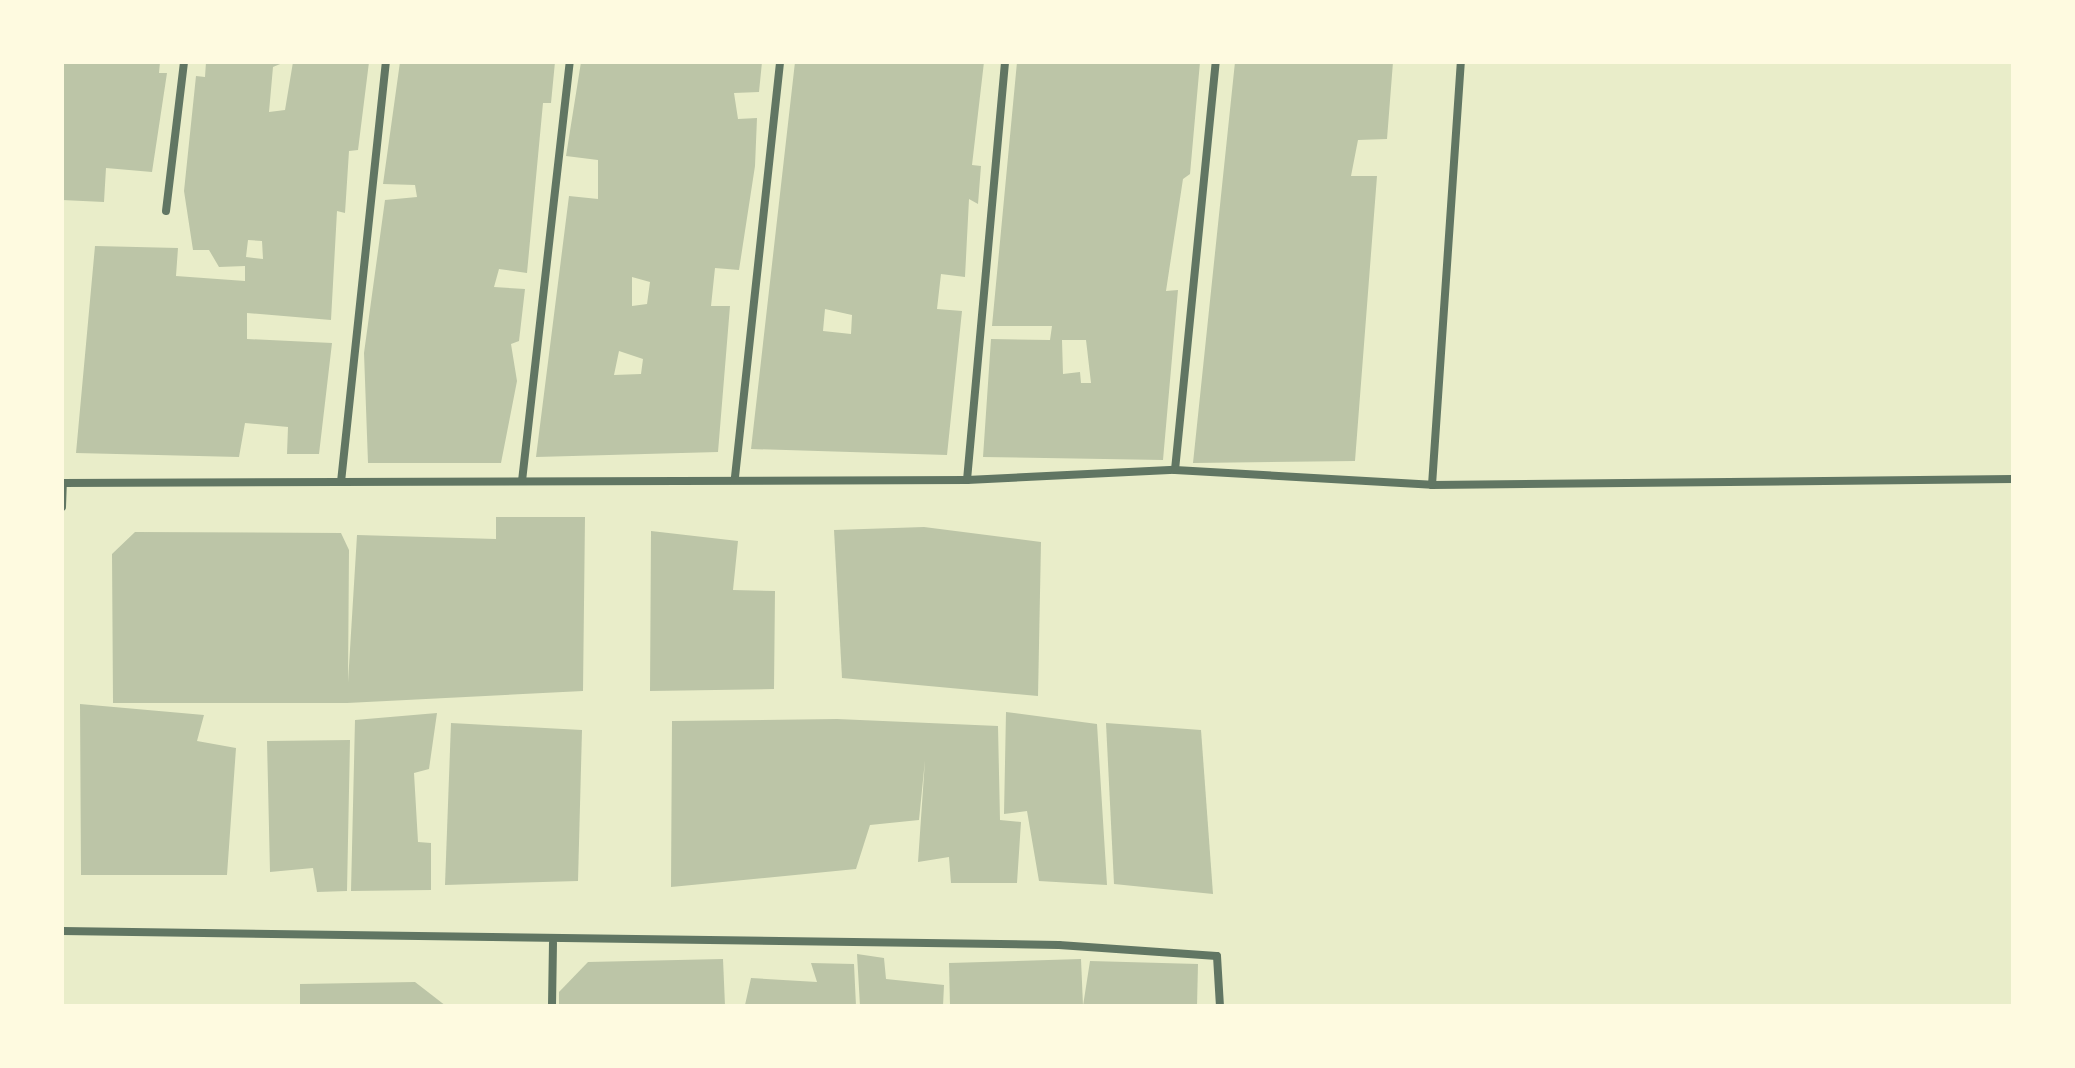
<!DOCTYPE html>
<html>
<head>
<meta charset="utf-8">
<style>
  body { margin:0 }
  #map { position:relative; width:2075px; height:1068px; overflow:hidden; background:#e9edc9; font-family:Raleway,sans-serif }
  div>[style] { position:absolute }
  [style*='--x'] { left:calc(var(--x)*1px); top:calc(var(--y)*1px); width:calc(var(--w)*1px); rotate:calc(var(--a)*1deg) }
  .building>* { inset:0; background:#bcc5a7 }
  .minor>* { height:8px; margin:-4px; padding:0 4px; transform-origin:4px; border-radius:4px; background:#617663 }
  span { translate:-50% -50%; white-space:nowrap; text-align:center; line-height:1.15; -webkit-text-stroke:8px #fefae0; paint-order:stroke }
  .frame { position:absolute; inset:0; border:64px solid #fefae0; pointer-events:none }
</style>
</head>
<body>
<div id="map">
  <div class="building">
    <div style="clip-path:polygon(62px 62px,160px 62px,159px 73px,167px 73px,152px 172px,106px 168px,104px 202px,62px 200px)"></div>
    <div style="clip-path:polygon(evenodd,206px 62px,285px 62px,273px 67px,269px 112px,285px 110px,293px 62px,369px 62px,358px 150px,349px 151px,345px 213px,337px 211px,331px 320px,247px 313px,247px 339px,332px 343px,319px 454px,287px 454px,288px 427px,245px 423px,239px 457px,76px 453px,95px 246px,178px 248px,176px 276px,245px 281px,245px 266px,219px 267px,209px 250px,193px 250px,184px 191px,196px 76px,205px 77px,206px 62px,248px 240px,262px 241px,263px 259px,246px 257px,248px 240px)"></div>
    <div style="clip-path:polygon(400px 62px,555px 62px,551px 103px,543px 103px,527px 273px,499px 269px,494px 287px,525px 289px,519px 341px,511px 344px,517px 381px,501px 463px,368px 463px,364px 353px,385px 200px,417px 197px,415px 185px,383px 184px)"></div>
    <div style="clip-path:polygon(evenodd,581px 62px,762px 62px,759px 92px,734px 93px,738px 119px,757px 118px,755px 166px,739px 270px,715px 268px,711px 306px,730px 306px,718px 452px,536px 457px,569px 196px,598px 199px,598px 160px,566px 156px,581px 62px,632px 277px,650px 282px,647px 304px,632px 306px,632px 277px,581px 62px,619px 351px,643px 359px,641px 374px,614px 375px,619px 351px)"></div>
    <div style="clip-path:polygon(evenodd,795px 62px,984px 62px,972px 165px,981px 166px,978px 204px,969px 199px,965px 277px,941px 274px,937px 309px,962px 311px,947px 455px,751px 449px,795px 62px,825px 309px,852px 315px,851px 334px,823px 331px,825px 309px)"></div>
    <div style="clip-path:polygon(evenodd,1017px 62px,1200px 62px,1190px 174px,1183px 179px,1166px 291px,1178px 290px,1163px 460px,983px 457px,991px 339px,1050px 340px,1052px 326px,992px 326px,1017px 62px,1062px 340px,1086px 340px,1091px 383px,1081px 383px,1080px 372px,1063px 374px,1062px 340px)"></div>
    <div style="clip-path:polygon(1235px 62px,1393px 62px,1387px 139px,1358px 140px,1351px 176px,1377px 176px,1355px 461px,1193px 463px)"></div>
    <div style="clip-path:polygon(496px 517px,585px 517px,583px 691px,347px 703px,113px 703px,112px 554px,135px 532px,341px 533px,349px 550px,348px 682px,357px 535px,496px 539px)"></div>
    <div style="clip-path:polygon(924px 527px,1041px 542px,1038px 696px,842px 678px,834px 530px)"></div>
    <div style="clip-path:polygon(651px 531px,738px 541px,733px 590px,775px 591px,774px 689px,650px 691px)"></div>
    <div style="clip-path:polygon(80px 704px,204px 715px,197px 741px,236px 748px,227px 875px,81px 875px)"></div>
    <div style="clip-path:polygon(1006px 712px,1097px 724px,1107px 885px,1039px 881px,1027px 811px,1004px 814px)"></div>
    <div style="clip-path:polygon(437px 713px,429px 769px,414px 773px,418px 842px,431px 843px,431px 890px,351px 891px,355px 720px)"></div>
    <div style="clip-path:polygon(837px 719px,998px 726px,1000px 820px,1021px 822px,1017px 883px,951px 883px,949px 857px,918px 862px,925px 760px,919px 820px,870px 825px,856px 869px,671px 887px,672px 721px)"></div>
    <div style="clip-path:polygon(451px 723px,582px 730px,578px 881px,445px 885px)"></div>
    <div style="clip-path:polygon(1106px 723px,1201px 730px,1213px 894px,1114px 884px)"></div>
    <div style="clip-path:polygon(350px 740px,347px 891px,317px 892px,313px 868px,270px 872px,267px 741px)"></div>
    <div style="clip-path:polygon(857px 954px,884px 958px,886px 979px,944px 985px,943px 1006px,860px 1006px)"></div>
    <div style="clip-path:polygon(723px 959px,725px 1006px,559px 1006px,559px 992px,588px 962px)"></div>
    <div style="clip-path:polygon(1081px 959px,1083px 1006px,950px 1006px,949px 963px)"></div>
    <div style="clip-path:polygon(1090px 961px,1198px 964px,1197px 1006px,1083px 1006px)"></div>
    <div style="clip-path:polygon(811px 963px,854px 964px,856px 1006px,745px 1005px,751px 978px,817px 982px)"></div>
    <div style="clip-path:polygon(415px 982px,446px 1006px,300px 1006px,300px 984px)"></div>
  </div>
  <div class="minor">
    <div style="--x:166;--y:211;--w:150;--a:-83.1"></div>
    <div style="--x:1175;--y:470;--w:410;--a:-84.3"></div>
    <div style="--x:735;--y:477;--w:417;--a:-83.8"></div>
    <div style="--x:967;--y:480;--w:420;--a:-84.8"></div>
    <div style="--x:522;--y:481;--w:422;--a:-83.5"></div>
    <div style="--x:341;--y:482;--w:422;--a:-83.9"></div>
    <div style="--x:62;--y:483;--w:905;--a:-0.19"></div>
    <div style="--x:967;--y:480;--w:208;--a:-2.8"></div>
    <div style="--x:1175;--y:470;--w:257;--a:3.3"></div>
    <div style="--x:1432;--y:485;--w:581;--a:-0.59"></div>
    <div style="--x:1432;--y:485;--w:424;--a:-86.1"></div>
    <div style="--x:62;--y:507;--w:24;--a:-88"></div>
    <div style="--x:62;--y:931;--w:997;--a:0.8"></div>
    <div style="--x:1059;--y:945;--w:158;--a:4"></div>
    <div style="--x:1217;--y:956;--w:50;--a:86.6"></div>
    <div style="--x:552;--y:1006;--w:63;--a:-89.1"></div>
  </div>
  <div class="frame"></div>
</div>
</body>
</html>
